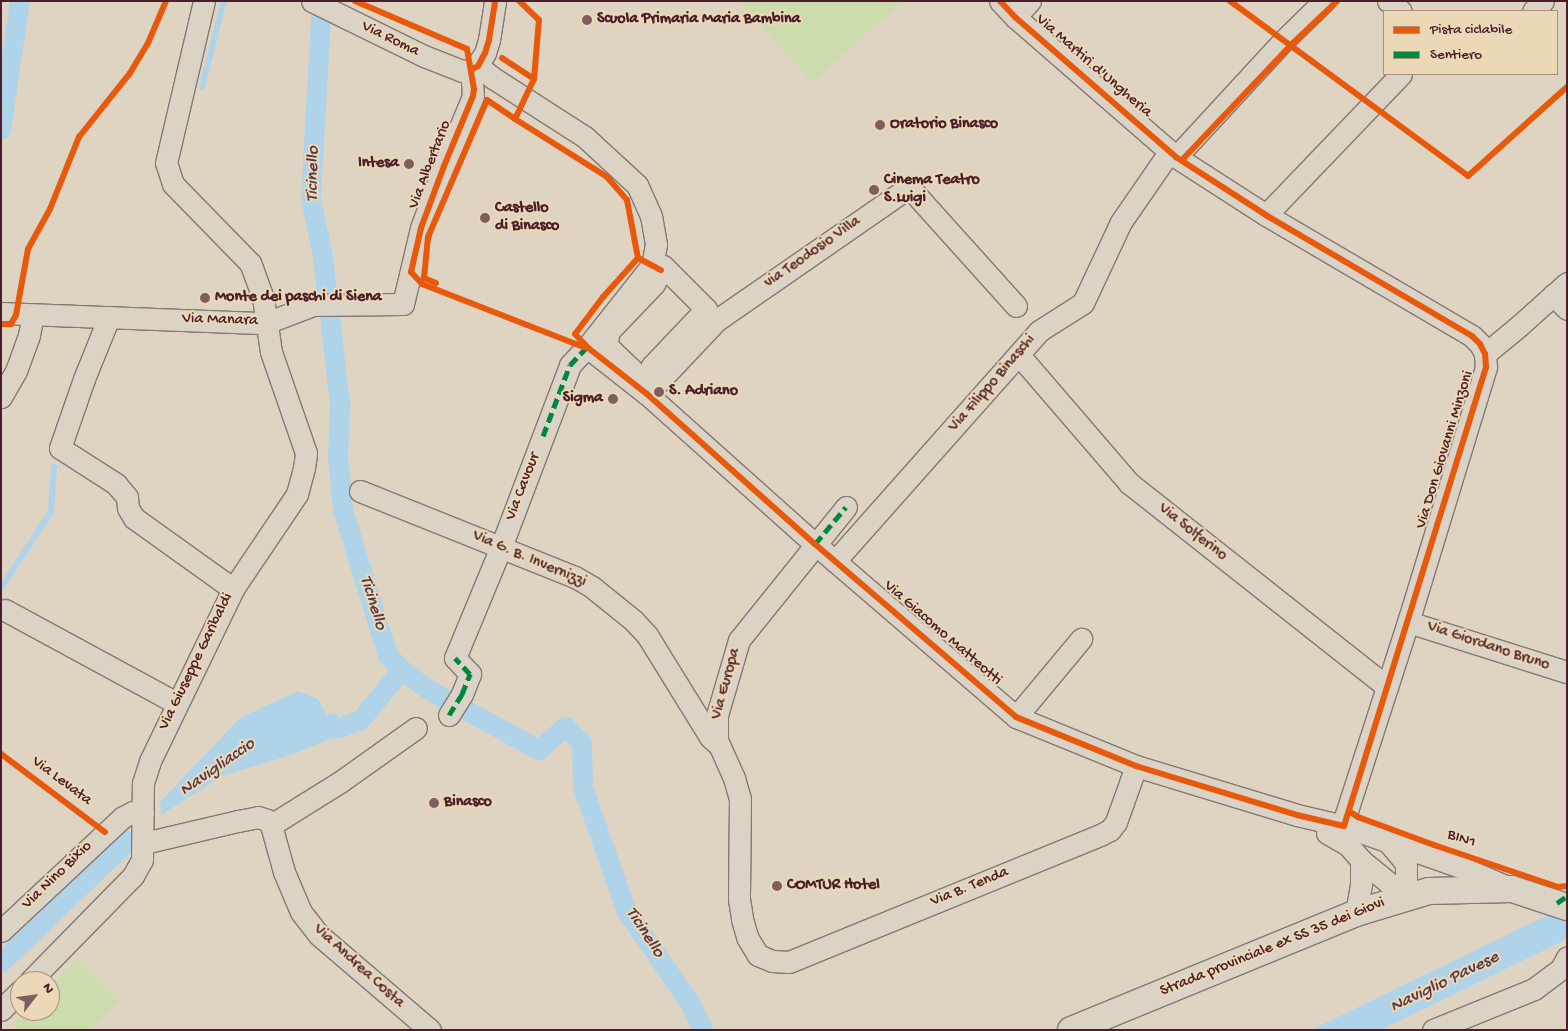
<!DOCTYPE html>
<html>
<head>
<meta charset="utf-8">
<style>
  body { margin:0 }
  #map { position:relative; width:1568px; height:1031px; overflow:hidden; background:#dfd4c2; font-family:"Gochi Hand",sans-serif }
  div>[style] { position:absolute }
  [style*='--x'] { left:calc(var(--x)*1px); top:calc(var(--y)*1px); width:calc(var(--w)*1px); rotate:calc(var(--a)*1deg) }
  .green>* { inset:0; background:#cddcad }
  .water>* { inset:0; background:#afd4ea }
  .stream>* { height:5.5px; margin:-2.75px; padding:0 2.75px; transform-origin:2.75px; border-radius:2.75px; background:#afd4ea }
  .canal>* { height:20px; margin:-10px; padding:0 10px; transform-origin:10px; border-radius:10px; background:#afd4ea }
  .roads { filter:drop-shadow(1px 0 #857872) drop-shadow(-1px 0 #857872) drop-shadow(0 1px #857872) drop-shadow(0 -1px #857872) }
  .minor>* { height:21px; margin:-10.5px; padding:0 10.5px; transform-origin:10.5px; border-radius:10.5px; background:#dbd3c6 }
  .major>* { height:26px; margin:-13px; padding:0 13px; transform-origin:13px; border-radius:13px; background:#dbd3c6 }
  .quiet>* { height:5px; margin-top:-2.5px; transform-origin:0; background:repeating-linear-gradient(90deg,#00873e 0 10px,transparent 0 15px) }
  .cycleway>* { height:6px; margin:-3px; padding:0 3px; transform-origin:3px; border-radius:3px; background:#e8590c }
  .dots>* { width:14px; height:14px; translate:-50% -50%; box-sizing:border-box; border:2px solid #ebd8b6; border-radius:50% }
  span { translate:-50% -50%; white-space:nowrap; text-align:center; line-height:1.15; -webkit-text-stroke:4px #ebd8b6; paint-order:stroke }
  .poi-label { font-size:16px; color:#4a1f2b; font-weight:700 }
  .left { translate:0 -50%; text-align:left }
  .right { translate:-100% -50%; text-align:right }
  .street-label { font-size:16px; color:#4a1f2b }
  .water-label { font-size:18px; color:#563a4a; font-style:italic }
  .frame { position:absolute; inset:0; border:2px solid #4a1f2b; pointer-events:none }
  .legend { position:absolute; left:1383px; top:10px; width:175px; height:65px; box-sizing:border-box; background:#ebd8b6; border:1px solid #ab8e7e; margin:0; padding:6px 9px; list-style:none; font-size:15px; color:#4a1f2b }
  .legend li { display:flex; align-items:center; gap:10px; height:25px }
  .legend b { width:25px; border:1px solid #ab8e7e }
  .north { position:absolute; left:10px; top:971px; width:50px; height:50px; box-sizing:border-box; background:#ebd8b6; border:1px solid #ab8e7e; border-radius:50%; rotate:60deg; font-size:14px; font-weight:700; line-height:20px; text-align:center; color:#4a1f2b }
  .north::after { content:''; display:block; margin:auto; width:18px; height:22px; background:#7e5e60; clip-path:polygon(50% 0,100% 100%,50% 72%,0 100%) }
</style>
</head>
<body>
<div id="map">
  <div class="green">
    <div style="clip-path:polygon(739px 1px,903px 1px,812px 83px)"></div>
    <div style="clip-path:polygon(77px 959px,119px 1001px,91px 1030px,19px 1030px,13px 1023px,25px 1011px,50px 1011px,50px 986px)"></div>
  </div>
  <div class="water">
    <div style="clip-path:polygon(298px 691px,318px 699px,327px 715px,337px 713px,338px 718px,327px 722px,329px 725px,337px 722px,341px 734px,294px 754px,222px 776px,161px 815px,160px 802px,240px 718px)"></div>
    <div style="clip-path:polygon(1567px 906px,1567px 939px,1381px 1030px,1311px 1030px)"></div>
  </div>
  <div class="stream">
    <div style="--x:202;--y:87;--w:89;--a:-75.7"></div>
    <div style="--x:1;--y:588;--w:91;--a:-56.7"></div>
    <div style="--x:51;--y:512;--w:45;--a:-86.2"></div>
  </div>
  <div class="canal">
    <div style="--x:322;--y:1;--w:198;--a:93.2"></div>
    <div style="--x:311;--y:199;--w:59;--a:78.3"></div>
    <div style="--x:323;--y:257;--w:147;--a:83.4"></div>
    <div style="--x:340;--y:403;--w:54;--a:92.1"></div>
    <div style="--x:338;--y:457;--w:53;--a:84.6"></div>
    <div style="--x:343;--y:510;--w:152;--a:72.8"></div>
    <div style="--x:388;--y:655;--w:21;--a:47"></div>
    <div style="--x:402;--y:670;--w:31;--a:37"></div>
    <div style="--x:427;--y:689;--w:128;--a:28.6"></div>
    <div style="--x:539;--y:750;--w:35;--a:-41"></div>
    <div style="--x:565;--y:727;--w:23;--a:43"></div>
    <div style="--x:582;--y:743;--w:44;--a:88.7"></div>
    <div style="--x:583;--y:787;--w:130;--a:70.7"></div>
    <div style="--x:626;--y:910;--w:113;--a:55.5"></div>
    <div style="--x:690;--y:1003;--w:30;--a:64"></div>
    <div style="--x:1;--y:130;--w:130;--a:-81.6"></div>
    <div style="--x:314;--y:731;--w:26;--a:-7"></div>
    <div style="--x:340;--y:728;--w:22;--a:-21"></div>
    <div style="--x:361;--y:720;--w:65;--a:-50.6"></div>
    <div style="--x:1;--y:963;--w:176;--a:-43.8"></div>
  </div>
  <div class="roads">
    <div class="minor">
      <div style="--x:312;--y:1;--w:125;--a:26.2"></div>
      <div style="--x:424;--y:56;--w:41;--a:21.5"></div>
      <div style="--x:462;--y:71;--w:12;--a:-9"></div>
      <div style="--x:474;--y:69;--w:19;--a:-55"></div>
      <div style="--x:485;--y:53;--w:14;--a:-73"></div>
      <div style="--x:489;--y:40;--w:39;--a:-81"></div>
      <div style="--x:1000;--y:1;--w:22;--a:47"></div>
      <div style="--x:1015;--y:17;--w:213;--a:41"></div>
      <div style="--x:1176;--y:157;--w:107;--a:32.8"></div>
      <div style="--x:1266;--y:215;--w:239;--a:30.4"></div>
      <div style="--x:1472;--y:336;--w:11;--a:45"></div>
      <div style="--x:1480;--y:344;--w:11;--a:63"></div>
      <div style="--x:1485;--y:354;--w:13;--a:86"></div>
      <div style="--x:1486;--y:367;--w:267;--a:107"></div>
      <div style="--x:1408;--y:622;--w:228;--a:107.9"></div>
      <div style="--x:1388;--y:1;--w:16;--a:38"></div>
      <div style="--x:1533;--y:11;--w:14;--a:-45"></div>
      <div style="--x:1015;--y:17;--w:22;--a:-47"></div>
      <div style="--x:1176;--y:157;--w:159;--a:-47.3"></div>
      <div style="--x:1284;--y:40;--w:56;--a:-44.3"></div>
      <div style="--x:1266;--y:215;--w:195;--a:-46.2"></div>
      <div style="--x:663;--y:266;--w:61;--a:45"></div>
      <div style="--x:706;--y:309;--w:79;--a:133.5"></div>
      <div style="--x:652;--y:366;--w:9;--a:41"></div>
      <div style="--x:659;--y:372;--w:17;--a:140"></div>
      <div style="--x:646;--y:383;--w:52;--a:-136.5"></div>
      <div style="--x:608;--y:347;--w:7;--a:-98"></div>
      <div style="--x:607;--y:340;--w:9;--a:-77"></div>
      <div style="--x:609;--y:331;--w:65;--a:-46.2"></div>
      <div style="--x:654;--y:284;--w:20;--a:-63"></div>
      <div style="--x:1553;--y:295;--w:20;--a:45"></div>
      <div style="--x:1;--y:313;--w:265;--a:2.2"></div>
      <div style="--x:266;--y:323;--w:50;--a:-21"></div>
      <div style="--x:313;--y:305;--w:90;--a:-0.6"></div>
      <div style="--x:403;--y:304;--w:78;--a:-76.7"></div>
      <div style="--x:421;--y:228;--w:66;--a:-69.6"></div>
      <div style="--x:444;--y:166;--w:76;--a:-67.5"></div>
      <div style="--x:473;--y:96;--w:26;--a:-94"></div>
      <div style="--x:109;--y:317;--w:67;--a:112"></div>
      <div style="--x:84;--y:379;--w:73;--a:109.2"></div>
      <div style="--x:60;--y:448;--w:67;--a:32.7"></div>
      <div style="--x:116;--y:484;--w:17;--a:50"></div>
      <div style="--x:127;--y:497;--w:11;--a:85"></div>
      <div style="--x:128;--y:508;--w:12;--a:59"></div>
      <div style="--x:134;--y:518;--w:122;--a:35.6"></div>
      <div style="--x:587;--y:347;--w:76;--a:38.1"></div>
      <div style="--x:647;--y:394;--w:225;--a:41.8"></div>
      <div style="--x:815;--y:544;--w:265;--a:40.7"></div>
      <div style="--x:1016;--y:717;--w:130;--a:22.2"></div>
      <div style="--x:1136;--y:766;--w:168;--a:16.9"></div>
      <div style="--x:1297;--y:815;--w:48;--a:13.2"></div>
      <div style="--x:1344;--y:826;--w:126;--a:19.4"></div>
      <div style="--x:1463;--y:868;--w:51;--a:23.1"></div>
      <div style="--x:1485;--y:354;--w:45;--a:-39.6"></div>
      <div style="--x:1520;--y:325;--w:63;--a:-41.8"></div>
      <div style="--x:1019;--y:355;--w:169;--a:49.3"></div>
      <div style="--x:1129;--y:483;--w:329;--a:38.3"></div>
      <div style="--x:647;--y:394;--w:102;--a:-46.6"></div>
      <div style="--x:717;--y:320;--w:234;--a:-34.7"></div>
      <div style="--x:909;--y:187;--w:160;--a:48"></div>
      <div style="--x:1;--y:397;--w:30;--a:-60"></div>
      <div style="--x:16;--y:371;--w:38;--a:-70"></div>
      <div style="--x:29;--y:335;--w:20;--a:-79"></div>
      <div style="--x:360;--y:491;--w:232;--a:21.8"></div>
      <div style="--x:575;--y:577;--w:20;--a:30"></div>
      <div style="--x:592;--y:587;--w:53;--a:38.8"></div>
      <div style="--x:633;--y:620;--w:21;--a:47"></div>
      <div style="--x:647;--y:635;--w:120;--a:58.3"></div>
      <div style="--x:710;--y:737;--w:12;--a:42"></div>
      <div style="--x:846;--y:507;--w:171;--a:128.8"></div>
      <div style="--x:739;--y:640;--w:78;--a:106.3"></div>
      <div style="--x:717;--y:715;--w:25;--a:90"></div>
      <div style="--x:717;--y:740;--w:42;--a:65.9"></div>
      <div style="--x:734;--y:778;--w:22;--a:74"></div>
      <div style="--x:740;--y:799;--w:100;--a:90.6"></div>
      <div style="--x:739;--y:899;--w:20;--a:81"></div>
      <div style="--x:742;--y:919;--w:19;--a:74"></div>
      <div style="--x:747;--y:937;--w:21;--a:59"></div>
      <div style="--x:758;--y:955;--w:15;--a:23"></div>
      <div style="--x:772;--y:961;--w:17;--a:3"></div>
      <div style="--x:789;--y:962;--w:338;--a:-22.2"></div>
      <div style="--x:1102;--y:834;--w:9;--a:-27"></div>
      <div style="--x:1110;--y:830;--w:10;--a:-53"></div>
      <div style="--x:1116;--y:822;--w:59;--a:-70.3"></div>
      <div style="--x:835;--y:561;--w:307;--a:-48.4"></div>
      <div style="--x:1039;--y:331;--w:52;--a:-32.5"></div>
      <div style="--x:1083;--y:303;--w:89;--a:-64.9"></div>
      <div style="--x:1121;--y:222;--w:86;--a:-55.4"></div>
      <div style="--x:5;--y:610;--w:195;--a:28.5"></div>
      <div style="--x:1408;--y:622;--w:167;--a:17.5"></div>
      <div style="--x:449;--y:715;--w:25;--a:-58"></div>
      <div style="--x:462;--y:694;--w:22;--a:-68"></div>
      <div style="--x:470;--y:674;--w:22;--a:-133"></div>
      <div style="--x:455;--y:658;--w:120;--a:-67.5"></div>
      <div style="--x:501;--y:547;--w:195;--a:-69.2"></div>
      <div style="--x:570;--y:365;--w:25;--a:-47"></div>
      <div style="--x:587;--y:347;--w:105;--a:-51.6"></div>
      <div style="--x:652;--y:265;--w:21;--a:-79"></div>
      <div style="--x:656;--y:244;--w:28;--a:-100"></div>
      <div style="--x:651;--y:216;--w:34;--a:-114"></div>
      <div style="--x:637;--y:185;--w:71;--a:-137.3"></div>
      <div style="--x:585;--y:137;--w:109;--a:-147.3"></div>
      <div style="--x:493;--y:78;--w:19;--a:-141"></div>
      <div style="--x:1016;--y:717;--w:102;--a:-50.2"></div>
      <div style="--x:271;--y:825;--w:81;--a:-31.9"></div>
      <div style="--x:340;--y:782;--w:93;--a:-35.4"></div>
      <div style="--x:1327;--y:833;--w:24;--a:30"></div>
      <div style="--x:1348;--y:845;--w:20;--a:49"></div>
      <div style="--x:1361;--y:860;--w:58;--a:39.4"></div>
      <div style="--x:144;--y:843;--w:97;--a:-13.2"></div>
      <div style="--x:238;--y:821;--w:20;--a:-11"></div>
      <div style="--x:258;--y:817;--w:9;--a:18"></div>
      <div style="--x:267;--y:820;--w:6;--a:51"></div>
      <div style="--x:271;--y:825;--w:49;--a:74.5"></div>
      <div style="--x:284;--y:872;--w:43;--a:67"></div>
      <div style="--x:301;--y:912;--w:29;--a:52"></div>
      <div style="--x:319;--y:935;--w:146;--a:40.6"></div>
      <div style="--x:1389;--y:843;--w:26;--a:50"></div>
      <div style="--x:1406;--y:863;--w:34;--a:90"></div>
      <div style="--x:1356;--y:913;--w:29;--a:-80"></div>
      <div style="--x:1361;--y:884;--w:24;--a:-90"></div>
      <div style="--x:1;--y:931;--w:167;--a:-43.1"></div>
      <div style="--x:123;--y:817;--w:11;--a:-27"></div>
      <div style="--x:133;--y:812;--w:10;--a:6"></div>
      <div style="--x:30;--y:981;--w:147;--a:-45.6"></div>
      <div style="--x:133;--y:876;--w:18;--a:-61"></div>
      <div style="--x:142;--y:860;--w:77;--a:-89.3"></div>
      <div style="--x:143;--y:783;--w:23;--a:-72"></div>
      <div style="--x:150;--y:761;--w:191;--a:-64.2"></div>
      <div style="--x:233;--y:589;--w:115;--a:-56"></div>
      <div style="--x:297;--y:494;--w:27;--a:-75"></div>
      <div style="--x:304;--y:468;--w:15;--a:-82"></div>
      <div style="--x:306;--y:453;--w:107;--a:-109.1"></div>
      <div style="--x:271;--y:352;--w:55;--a:-98.4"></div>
      <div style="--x:263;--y:298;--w:37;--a:-110"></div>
      <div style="--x:250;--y:263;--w:110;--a:-134.3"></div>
      <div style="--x:173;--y:184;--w:22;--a:-108"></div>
      <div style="--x:166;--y:163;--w:166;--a:-76.8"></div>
      <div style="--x:1;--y:1010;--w:27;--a:-45"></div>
      <div style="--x:1433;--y:1030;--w:109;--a:-22.1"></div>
      <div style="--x:1534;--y:989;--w:34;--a:-37"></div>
      <div style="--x:1561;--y:969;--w:13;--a:-63"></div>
    </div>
    <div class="major">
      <div style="--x:1071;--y:1030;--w:308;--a:-22.3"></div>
      <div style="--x:1356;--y:913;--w:76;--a:-16.8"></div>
      <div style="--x:1429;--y:891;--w:83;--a:-1.4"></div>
      <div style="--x:1512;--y:889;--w:58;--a:18.1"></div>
    </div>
  </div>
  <div class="quiet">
    <div style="--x:543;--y:436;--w:76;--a:-69.2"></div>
    <div style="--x:570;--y:365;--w:25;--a:-47"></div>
    <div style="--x:815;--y:544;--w:48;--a:-50"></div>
    <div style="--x:449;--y:715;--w:25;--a:-58"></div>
    <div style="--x:462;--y:694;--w:22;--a:-68"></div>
    <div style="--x:470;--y:674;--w:22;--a:-133"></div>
    <div style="--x:1557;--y:903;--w:12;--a:-35"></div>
  </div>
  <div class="cycleway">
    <div style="--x:355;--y:1;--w:122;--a:23.2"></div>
    <div style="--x:467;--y:49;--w:41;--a:80.1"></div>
    <div style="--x:474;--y:89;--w:7;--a:98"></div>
    <div style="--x:473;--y:96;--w:76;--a:112.5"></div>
    <div style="--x:444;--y:166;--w:66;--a:110.4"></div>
    <div style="--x:421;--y:228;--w:45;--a:102.8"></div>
    <div style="--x:411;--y:272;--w:16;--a:47"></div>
    <div style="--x:422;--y:284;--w:174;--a:21.3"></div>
    <div style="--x:1230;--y:1;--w:295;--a:36.3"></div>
    <div style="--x:1468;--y:176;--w:133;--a:-42"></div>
    <div style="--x:502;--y:58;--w:38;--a:33"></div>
    <div style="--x:534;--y:79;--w:59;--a:-85.2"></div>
    <div style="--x:539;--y:20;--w:28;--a:-136"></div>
    <div style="--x:471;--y:70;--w:8;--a:-30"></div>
    <div style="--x:478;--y:66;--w:15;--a:-62"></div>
    <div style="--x:485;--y:53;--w:14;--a:-73"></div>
    <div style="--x:489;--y:40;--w:39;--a:-81"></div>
    <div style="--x:515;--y:119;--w:109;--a:32.2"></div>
    <div style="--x:607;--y:177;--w:30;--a:49"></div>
    <div style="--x:627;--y:200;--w:59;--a:79.3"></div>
    <div style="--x:638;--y:258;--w:26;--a:28"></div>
    <div style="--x:1182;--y:160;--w:158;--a:-46.5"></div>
    <div style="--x:1291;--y:45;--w:64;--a:-43.7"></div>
    <div style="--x:638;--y:258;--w:52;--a:131.9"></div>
    <div style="--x:603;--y:297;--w:46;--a:127.1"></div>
    <div style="--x:575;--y:334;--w:18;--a:47"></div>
    <div style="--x:587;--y:347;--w:76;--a:38.1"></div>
    <div style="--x:647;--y:394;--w:225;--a:41.8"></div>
    <div style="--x:815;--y:544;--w:265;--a:40.7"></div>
    <div style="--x:1016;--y:717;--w:130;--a:22.2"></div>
    <div style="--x:1136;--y:766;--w:168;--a:16.9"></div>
    <div style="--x:1297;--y:815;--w:48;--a:13.2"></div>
    <div style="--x:1344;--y:826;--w:480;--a:-72.8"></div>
    <div style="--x:1486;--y:367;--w:13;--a:-94"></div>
    <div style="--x:1485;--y:354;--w:11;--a:-117"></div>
    <div style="--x:1480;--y:344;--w:11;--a:-135"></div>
    <div style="--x:1472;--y:336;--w:239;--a:-149.6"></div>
    <div style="--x:1266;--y:215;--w:107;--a:-147.2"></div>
    <div style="--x:1176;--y:157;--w:213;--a:-139"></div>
    <div style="--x:1015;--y:17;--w:22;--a:-133"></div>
    <div style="--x:436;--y:283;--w:13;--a:-157"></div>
    <div style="--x:424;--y:278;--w:41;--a:-84.4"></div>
    <div style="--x:428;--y:237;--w:149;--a:-66.7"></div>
    <div style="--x:487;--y:100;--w:34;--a:34"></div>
    <div style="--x:515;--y:119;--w:44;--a:-64.6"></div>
    <div style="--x:1;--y:324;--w:10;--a:0"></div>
    <div style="--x:11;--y:324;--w:10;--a:-61"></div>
    <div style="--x:16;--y:315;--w:67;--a:-79.7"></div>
    <div style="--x:28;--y:249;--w:46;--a:-61.2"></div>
    <div style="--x:50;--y:209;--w:78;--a:-68.1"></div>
    <div style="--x:79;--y:137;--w:82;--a:-51.4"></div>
    <div style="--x:130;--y:73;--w:35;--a:-59"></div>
    <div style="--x:148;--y:43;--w:46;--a:-66.8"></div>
    <div style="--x:1;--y:754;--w:130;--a:36.9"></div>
    <div style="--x:1349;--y:811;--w:11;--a:34"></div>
    <div style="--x:1358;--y:817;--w:81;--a:20.2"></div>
    <div style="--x:1434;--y:845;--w:131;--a:18.7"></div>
    <div style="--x:1558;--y:887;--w:9;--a:-6"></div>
  </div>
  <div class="dots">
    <div style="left:587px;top:20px;background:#7e5e60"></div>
    <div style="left:880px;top:125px;background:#7e5e60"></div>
    <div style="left:409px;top:164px;background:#7e5e60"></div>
    <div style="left:874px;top:190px;background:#7e5e60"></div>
    <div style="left:485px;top:218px;background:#7e5e60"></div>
    <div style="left:205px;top:298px;background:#7e5e60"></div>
    <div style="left:659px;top:392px;background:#7e5e60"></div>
    <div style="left:613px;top:399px;background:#7e5e60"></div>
    <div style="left:434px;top:803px;background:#7e5e60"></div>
    <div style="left:777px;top:886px;background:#7e5e60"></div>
  </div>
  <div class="poi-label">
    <span class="left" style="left:597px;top:20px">Scuola Primaria Maria Bambina</span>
    <span class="left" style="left:890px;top:125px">Oratorio Binasco</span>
    <span class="right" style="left:399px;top:164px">Intesa</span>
    <span class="left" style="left:884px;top:190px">Cinema Teatro<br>S.Luigi</span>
    <span class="left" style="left:495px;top:218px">Castello<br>di Binasco</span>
    <span class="left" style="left:215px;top:298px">Monte dei paschi di Siena</span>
    <span class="left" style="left:669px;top:392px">S. Adriano</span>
    <span class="right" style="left:603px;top:399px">Sigma</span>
    <span class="left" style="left:444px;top:803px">Binasco</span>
    <span class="left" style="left:787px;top:886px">COMTUR Hotel</span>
  </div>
  <div class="street-label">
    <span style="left:390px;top:40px;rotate:26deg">Via Roma</span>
    <span style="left:1093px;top:67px;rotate:41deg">Via Martiri d'Ungheria</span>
    <span style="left:431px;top:165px;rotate:-69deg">Via Albertario</span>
    <span style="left:813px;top:253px;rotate:-35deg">via Teodosio Villa</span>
    <span style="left:220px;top:321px;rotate:2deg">Via Manara</span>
    <span style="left:993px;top:384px;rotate:-49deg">Via Filippo Binaschi</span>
    <span style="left:1446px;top:450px;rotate:-73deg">Via Don Giovanni Minzoni</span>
    <span style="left:524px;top:487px;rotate:-69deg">Via Cavour</span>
    <span style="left:1192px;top:533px;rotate:38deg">Via Solferino</span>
    <span style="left:529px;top:560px;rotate:23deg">Via G. B. Invernizzi</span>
    <span style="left:942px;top:634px;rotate:41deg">Via Giacomo Matteotti</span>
    <span style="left:1488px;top:647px;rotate:18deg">Via Giordano Bruno</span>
    <span style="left:197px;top:662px;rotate:-64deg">Via Giuseppe Garibaldi</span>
    <span style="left:727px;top:684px;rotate:-75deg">Via Europa</span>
    <span style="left:61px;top:782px;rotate:37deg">Via Levata</span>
    <span style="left:1461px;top:840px;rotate:19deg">BIN1</span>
    <span style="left:58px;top:876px;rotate:-44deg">Via Nino Bixio</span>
    <span style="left:970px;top:888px;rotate:-22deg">Via B. Tenda</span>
    <span style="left:1273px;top:948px;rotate:-22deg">Strada provinciale ex SS 35 dei Giovi</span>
    <span style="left:358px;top:967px;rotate:42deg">Via Andrea Costa</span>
  </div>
  <div class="water-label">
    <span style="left:314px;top:174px;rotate:-89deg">Ticinello</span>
    <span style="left:372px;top:603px;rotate:73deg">Ticinello</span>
    <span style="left:218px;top:768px;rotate:-35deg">Navigliaccio</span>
    <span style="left:644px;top:933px;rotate:57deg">Ticinello</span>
    <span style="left:1445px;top:983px;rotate:-26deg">Naviglio Pavese</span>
  </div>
  <div class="frame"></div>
  <ul class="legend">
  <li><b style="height:6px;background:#e8590c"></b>Pista ciclabile</li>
  <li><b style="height:6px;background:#00873e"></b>Sentiero</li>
  </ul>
  <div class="north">N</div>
</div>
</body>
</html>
